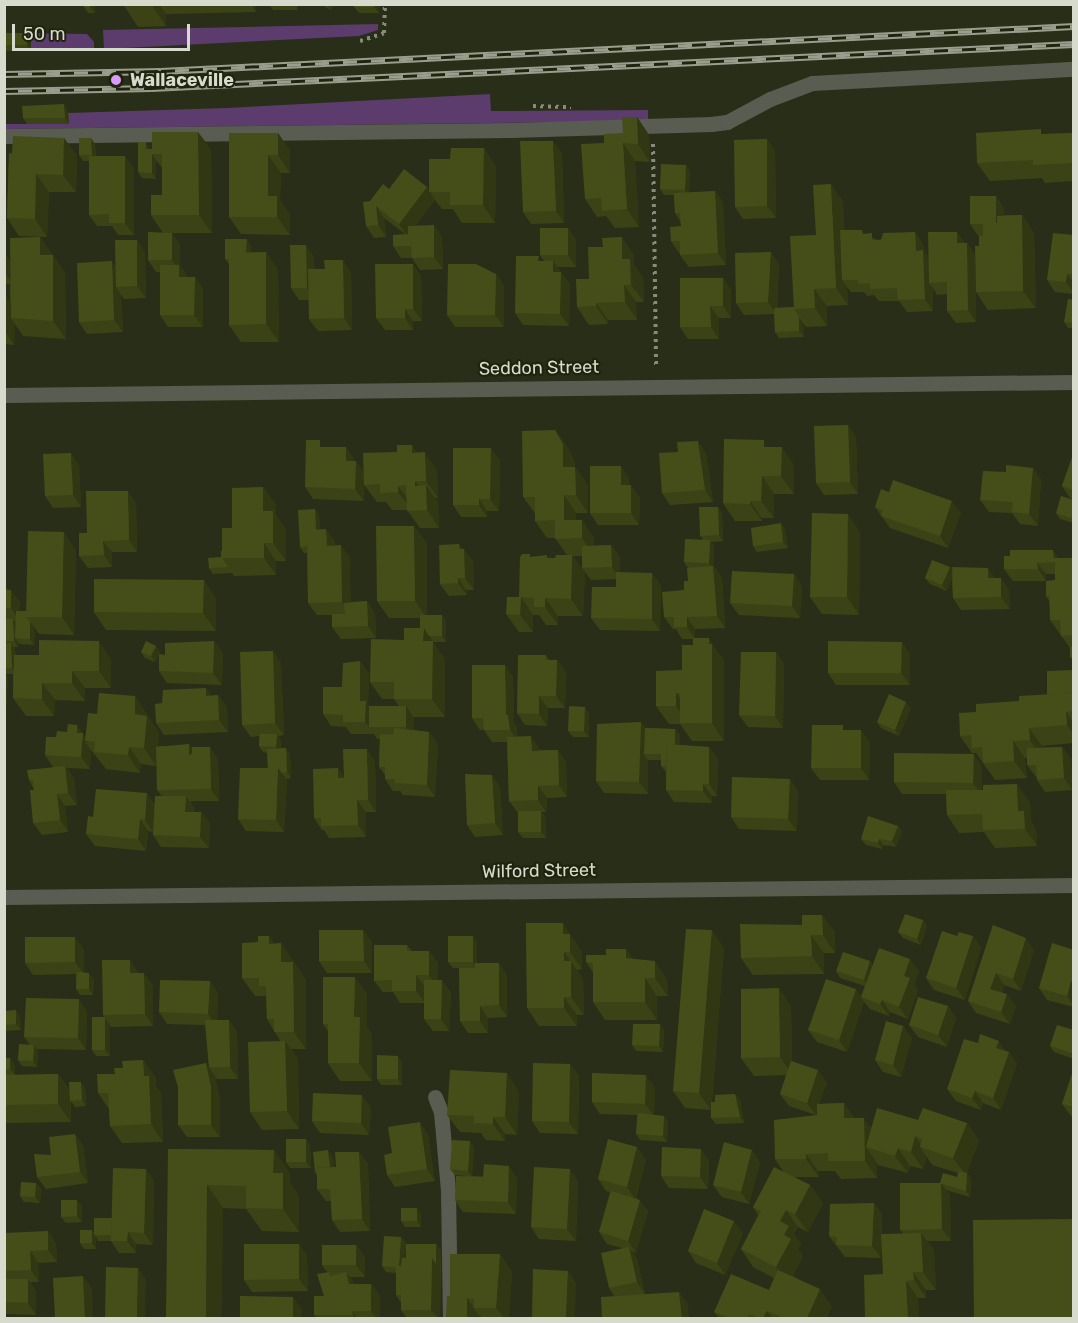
<!DOCTYPE html>
<html>
<head>
<meta charset="utf-8">
<style>
  body { margin:0 }
  #map { position:relative; width:1078px; height:1323px; overflow:hidden; background:#292e18; font-family:Rubik,sans-serif }
  div>[style] { position:absolute }
  [style*='--x'] { left:calc(var(--x)*1px); top:calc(var(--y)*1px); width:calc(var(--w)*1px); rotate:calc(var(--a)*1deg) }
  .green>* { inset:0; background:#5c3c6d }
  .path>* { height:4px; margin-top:-2px; transform-origin:0; background:repeating-linear-gradient(90deg,#878b7a 0 3px,transparent 0 7.5px) }
  .minor>* { height:15px; margin:-7.5px; padding:0 7.5px; transform-origin:7.5px; border-radius:7.5px; background:#595c51 }
  .rail>* { height:7px; margin-top:-3.5px; transform-origin:0; background:repeating-linear-gradient(90deg,#1f240e 0 14px,#9a9e8e 0 28px); box-sizing:border-box; border-block:2px solid #9a9e8e }
  .wall>* { inset:0; background:#3b4316 }
  .shaded-wall>* { inset:0; background:#303712 }
  .building>* { inset:0; background:#454e19 }
  .dots>* { width:16px; height:16px; translate:-50% -50%; box-sizing:border-box; border:3px solid #1f240e; border-radius:50% }
  span { translate:-50% -50%; white-space:nowrap; text-align:center; line-height:1.15; -webkit-text-stroke:4.5px #1f240e; paint-order:stroke }
  .poi-label { font-size:18px; color:#d7dbcd; font-weight:700 }
  .left { translate:0 -50%; text-align:left }
  .street-label { font-size:18px; color:#d7dbcd }
  .frame { position:absolute; inset:0; border:6px solid #d7dbcd; pointer-events:none }
  .scale { position:absolute; left:12px; top:24px; width:178px; height:27px; box-sizing:border-box; border:3px solid #d7dbcd; border-top:0; padding-left:8px; font-size:18px; line-height:21px; white-space:nowrap; color:#d7dbcd; -webkit-text-stroke:4px #1f240e; paint-order:stroke }
</style>
</head>
<body>
<div id="map">
  <div class="green">
    <div style="clip-path:polygon(378px 24px,378px 30px,359px 36px,104px 49px,103px 30px)"></div>
    <div style="clip-path:polygon(13px 33px,87px 34px,94px 42px,94px 49px,31px 50px)"></div>
    <div style="clip-path:polygon(490px 94px,491px 111px,648px 110px,648px 121px,5px 129px,4px 124px,68px 124px,68px 113px,227px 108px)"></div>
  </div>
  <div class="path">
    <div style="--x:360;--y:41;--w:25;--a:-18"></div>
    <div style="--x:384;--y:33;--w:29;--a:-88"></div>
    <div style="--x:533;--y:106;--w:38;--a:2"></div>
    <div style="--x:653;--y:144;--w:224;--a:89.2"></div>
  </div>
  <div class="minor">
    <div style="--x:4;--y:136;--w:507;--a:-0.68"></div>
    <div style="--x:511;--y:130;--w:200;--a:-1.7"></div>
    <div style="--x:711;--y:124;--w:16;--a:-7"></div>
    <div style="--x:727;--y:122;--w:49;--a:-28.1"></div>
    <div style="--x:770;--y:99;--w:45;--a:-20.9"></div>
    <div style="--x:812;--y:83;--w:262;--a:-3.1"></div>
    <div style="--x:4;--y:395;--w:1070;--a:-0.7"></div>
    <div style="--x:4;--y:897;--w:1070;--a:-0.64"></div>
    <div style="--x:435;--y:1097;--w:16;--a:68"></div>
    <div style="--x:441;--y:1112;--w:79;--a:84.9"></div>
    <div style="--x:448;--y:1191;--w:127;--a:89.1"></div>
  </div>
  <div class="rail">
    <div style="--x:4;--y:74;--w:157;--a:-1.1"></div>
    <div style="--x:161;--y:71;--w:914;--a:-2.82"></div>
    <div style="--x:4;--y:91;--w:147;--a:-1.2"></div>
    <div style="--x:151;--y:88;--w:924;--a:-2.73"></div>
  </div>
  <div class="wall">
    <div style="clip-path:polygon(94px 4px,95px 13px,88px 13px,84px 7px)"></div>
    <div style="clip-path:polygon(123px 4px,256px 4px,256px 12px,166px 14px,166px 26px,138px 27px)"></div>
    <div style="clip-path:polygon(269px 4px,297px 4px,297px 10px,273px 10px)"></div>
    <div style="clip-path:polygon(320px 4px,334px 4px,331px 10px)"></div>
    <div style="clip-path:polygon(355px 4px,379px 4px,379px 13px,359px 13px,354px 7px)"></div>
    <div style="clip-path:polygon(4px 33px,26px 33px,31px 39px,31px 51px,4px 51px)"></div>
    <div style="clip-path:polygon(68px 111px,69px 124px,27px 124px,23px 118px)"></div>
    <div style="clip-path:polygon(637px 117px,649px 135px,650px 162px,635px 161px,639px 227px,615px 228px,606px 216px,597px 217px,585px 199px,604px 143px,623px 133px)"></div>
    <div style="clip-path:polygon(278px 133px,290px 151px,290px 173px,281px 173px,280px 200px,290px 214px,290px 235px,241px 234px,229px 217px)"></div>
    <div style="clip-path:polygon(1074px 133px,1074px 181px,1045px 183px,1042px 178px,990px 181px,977px 163px,1044px 134px)"></div>
    <div style="clip-path:polygon(95px 144px,96px 156px,134px 168px,134px 235px,118px 235px,112px 226px,97px 226px,89px 215px,89px 161px,83px 161px,79px 155px)"></div>
    <div style="clip-path:polygon(150px 148px,150px 149px,211px 149px,212px 233px,172px 233px,180px 245px,180px 266px,188px 277px,195px 277px,203px 289px,203px 327px,168px 327px,160px 315px,160px 272px,156px 272px,148px 260px,163px 233px,151px 215px,162px 195px,162px 168px,156px 160px,156px 179px,142px 178px,138px 172px)"></div>
    <div style="clip-path:polygon(775px 151px,776px 218px,743px 219px,735px 207px)"></div>
    <div style="clip-path:polygon(9px 153px,77px 155px,76px 192px,49px 192px,47px 237px,19px 236px,7px 218px)"></div>
    <div style="clip-path:polygon(562px 153px,564px 223px,531px 224px,523px 212px)"></div>
    <div style="clip-path:polygon(496px 166px,495px 223px,462px 223px,453px 209px,442px 209px,435px 200px,415px 226px,442px 237px,443px 269px,420px 270px,412px 258px,401px 258px,393px 246px,405px 234px,384px 218px,386px 237px,374px 238px,366px 226px,370px 201px,389px 189px,427px 187px,429px 190px)"></div>
    <div style="clip-path:polygon(690px 171px,689px 193px,715px 191px,723px 203px,726px 265px,689px 267px,680px 255px,680px 253px,679px 253px,671px 241px,681px 226px,680px 221px,675px 213px,674px 195px,664px 195px,660px 189px)"></div>
    <div style="clip-path:polygon(843px 201px,844px 230px,865px 234px,877px 240px,915px 232px,923px 244px,924px 251px,929px 258px,967px 243px,975px 255px,976px 322px,956px 323px,947px 311px,947px 294px,937px 295px,933px 288px,933px 311px,907px 312px,899px 301px,879px 301px,874px 295px,867px 296px,864px 292px,851px 292px,847px 287px,848px 305px,827px 306px,827px 326px,806px 327px,803px 323px,804px 337px,779px 338px,775px 332px,774px 314px,744px 315px,736px 303px,779px 264px,777px 308px,794px 307px,816px 235px)"></div>
    <div style="clip-path:polygon(1004px 208px,1004px 215px,1022px 215px,1034px 233px,1036px 308px,988px 310px,976px 292px,979px 246px,983px 236px,978px 236px,970px 224px)"></div>
    <div style="clip-path:polygon(568px 228px,576px 240px,576px 267px,557px 267px,570px 284px,569px 326px,523px 325px,515px 313px,542px 261px,544px 261px,540px 255px)"></div>
    <div style="clip-path:polygon(1074px 235px,1074px 294px,1055px 292px,1047px 280px)"></div>
    <div style="clip-path:polygon(40px 237px,65px 272px,66px 339px,23px 336px,15px 324px,14px 345px,4px 344px,4px 292px,10px 303px,10px 284px,4px 284px,4px 253px,10px 261px)"></div>
    <div style="clip-path:polygon(251px 245px,251px 253px,266px 252px,278px 270px,279px 342px,241px 342px,229px 325px,229px 264px,225px 259px)"></div>
    <div style="clip-path:polygon(306px 245px,314px 257px,314px 269px,351px 272px,352px 330px,318px 331px,309px 319px,309px 300px,299px 300px,291px 288px)"></div>
    <div style="clip-path:polygon(145px 252px,146px 298px,124px 299px,121px 295px,123px 332px,87px 334px,79px 322px,115px 266px)"></div>
    <div style="clip-path:polygon(634px 255px,634px 265px,643px 277px,644px 302px,636px 302px,637px 320px,608px 320px,608px 324px,589px 325px,577px 307px,589px 279px)"></div>
    <div style="clip-path:polygon(413px 264px,421px 276px,422px 321px,413px 321px,413px 330px,385px 330px,376px 318px)"></div>
    <div style="clip-path:polygon(496px 274px,504px 286px,504px 327px,455px 327px,447px 315px)"></div>
    <div style="clip-path:polygon(723px 278px,731px 290px,731px 318px,719px 318px,719px 339px,688px 339px,680px 327px)"></div>
    <div style="clip-path:polygon(1074px 300px,1074px 328px,1068px 328px,1064px 322px)"></div>
    <div style="clip-path:polygon(848px 425px,856px 437px,858px 494px,824px 495px,816px 483px)"></div>
    <div style="clip-path:polygon(555px 430px,568px 448px,575px 462px,575px 467px,588px 485px,588px 513px,576px 513px,576px 520px,582px 520px,594px 538px,594px 546px,611px 545px,620px 557px,620px 572px,661px 585px,660px 631px,600px 630px,591px 618px,616px 587px,616px 579px,591px 580px,582px 568px,582px 556px,573px 556px,585px 573px,583px 616px,558px 616px,558px 625px,546px 625px,539px 615px,533px 615px,533px 632px,519px 632px,506px 614px,519px 597px,532px 557px,555px 558px,567px 555px,555px 538px,547px 538px,535px 521px,535px 513px,523px 497px)"></div>
    <div style="clip-path:polygon(324px 447px,346px 447px,354px 459px,354px 461px,364px 473px,417px 453px,437px 470px,438px 498px,435px 498px,438px 503px,439px 528px,420px 528px,407px 510px,392px 510px,386px 502px,377px 502px,364px 485px,364px 481px,364px 501px,313px 499px,305px 487px)"></div>
    <div style="clip-path:polygon(768px 447px,794px 465px,794px 494px,774px 494px,774px 518px,762px 518px,762px 521px,735px 521px,723px 503px)"></div>
    <div style="clip-path:polygon(1074px 452px,1074px 499px,1070px 498px,1062px 486px)"></div>
    <div style="clip-path:polygon(706px 453px,713px 502px,670px 505px,662px 493px)"></div>
    <div style="clip-path:polygon(500px 460px,499px 511px,487px 511px,487px 517px,461px 517px,453px 505px)"></div>
    <div style="clip-path:polygon(79px 465px,81px 507px,53px 508px,45px 496px)"></div>
    <div style="clip-path:polygon(1033px 468px,1041px 480px,1038px 526px,1020px 524px,1012px 513px,989px 512px,980px 500px,1006px 472px)"></div>
    <div style="clip-path:polygon(629px 478px,629px 485px,640px 497px,639px 525px,598px 525px,590px 513px)"></div>
    <div style="clip-path:polygon(263px 487px,276px 505px,276px 515px,286px 529px,286px 561px,276px 561px,276px 575px,234px 576px,232px 573px,213px 574px,209px 568px,221px 557px,222px 551px,232px 528px)"></div>
    <div style="clip-path:polygon(889px 492px,961px 513px,948px 548px,890px 528px,875px 507px)"></div>
    <div style="clip-path:polygon(1074px 500px,1074px 523px,1060px 519px,1056px 513px)"></div>
    <div style="clip-path:polygon(136px 503px,137px 552px,112px 552px,112px 567px,88px 568px,79px 556px)"></div>
    <div style="clip-path:polygon(718px 507px,722px 513px,723px 541px,711px 542px,714px 546px,714px 566px,722px 578px,725px 628px,695px 629px,695px 638px,721px 656px,724px 662px,724px 741px,692px 741px,680px 724px,669px 724px,656px 706px,682px 670px,693px 645px,693px 639px,682px 639px,676px 629px,673px 629px,664px 617px,684px 590px,688px 581px,688px 568px,684px 562px,703px 539px,700px 536px)"></div>
    <div style="clip-path:polygon(315px 509px,319px 515px,320px 530px,335px 541px,335px 545px,350px 557px,350px 602px,367px 601px,375px 613px,376px 638px,341px 639px,332px 627px,332px 615px,317px 615px,308px 603px,307px 553px,304px 553px,300px 547px)"></div>
    <div style="clip-path:polygon(785px 529px,788px 548px,757px 552px,753px 546px)"></div>
    <div style="clip-path:polygon(860px 532px,859px 615px,822px 614px,810px 597px)"></div>
    <div style="clip-path:polygon(427px 543px,427px 615px,442px 615px,446px 621px,446px 642px,433px 642px,445px 659px,445px 717px,413px 717px,414px 718px,414px 730px,429px 732px,438px 744px,435px 797px,403px 795px,400px 791px,393px 791px,385px 779px,385px 775px,379px 767px,380px 739px,377px 739px,374px 734px,351px 734px,346px 727px,331px 726px,323px 714px,360px 661px,369px 673px,368px 704px,369px 706px,399px 706px,394px 699px,382px 699px,370px 682px,404px 640px,420px 628px,420px 618px,389px 618px,377px 601px)"></div>
    <div style="clip-path:polygon(459px 544px,473px 561px,474px 590px,466px 590px,467px 595px,449px 596px,440px 584px)"></div>
    <div style="clip-path:polygon(76px 550px,74px 635px,39px 634px,35px 628px,34px 645px,19px 644px,18px 642px,18px 647px,14px 647px,15px 650px,16px 655px,111px 659px,111px 688px,85px 688px,85px 701px,55px 700px,54px 716px,26px 716px,13px 698px,13px 674px,6px 674px,8px 677px,6px 709px,4px 709px,4px 586px,20px 602px,19px 611px,27px 611px)"></div>
    <div style="clip-path:polygon(1059px 558px,1074px 558px,1074px 662px,1070px 657px,1070px 648px,1050px 620px,1050px 602px,1046px 596px,1055px 580px,1055px 574px,1046px 574px,1046px 581px,1013px 581px,1004px 569px)"></div>
    <div style="clip-path:polygon(950px 567px,952px 570px,995px 578px,1001px 578px,1009px 590px,1010px 609px,961px 610px,953px 598px,952px 578px,947px 591px,930px 584px,925px 578px)"></div>
    <div style="clip-path:polygon(794px 574px,802px 586px,800px 618px,739px 615px,730px 603px)"></div>
    <div style="clip-path:polygon(216px 598px,216px 631px,106px 630px,94px 612px)"></div>
    <div style="clip-path:polygon(214px 641px,223px 653px,222px 685px,167px 683px,159px 671px,165px 655px)"></div>
    <div style="clip-path:polygon(156px 646px,160px 652px,155px 662px,145px 658px,141px 652px)"></div>
    <div style="clip-path:polygon(273px 651px,281px 663px,284px 735px,278px 736px,281px 740px,281px 748px,286px 748px,290px 754px,291px 778px,286px 779px,287px 780px,284px 832px,246px 831px,238px 819px,268px 768px,267px 753px,263px 752px,259px 746px,259px 736px,251px 737px,242px 725px)"></div>
    <div style="clip-path:polygon(776px 652px,784px 664px,783px 728px,748px 727px,739px 715px)"></div>
    <div style="clip-path:polygon(910px 654px,910px 685px,836px 685px,828px 673px)"></div>
    <div style="clip-path:polygon(546px 655px,549px 660px,557px 660px,566px 672px,565px 708px,548px 708px,547px 726px,525px 725px,517px 713px)"></div>
    <div style="clip-path:polygon(505px 665px,513px 677px,514px 723px,517px 727px,517px 736px,539px 748px,540px 750px,558px 750px,566px 762px,567px 797px,547px 798px,546px 812px,542px 812px,545px 817px,546px 838px,523px 838px,518px 832px,518px 813px,509px 801px,507px 742px,492px 742px,484px 730px,480px 730px,472px 718px)"></div>
    <div style="clip-path:polygon(1074px 670px,1074px 743px,1042px 746px,1042px 748px,1062px 747px,1071px 759px,1072px 790px,1045px 792px,1037px 780px,1037px 777px,1036px 777px,1027px 765px,1027px 758px,1025px 758px,1027px 778px,995px 780px,976px 753px,972px 753px,960px 736px,976px 712px,1047px 695px)"></div>
    <div style="clip-path:polygon(206px 688px,211px 696px,218px 695px,227px 707px,228px 732px,164px 735px,156px 723px,162px 703px)"></div>
    <div style="clip-path:polygon(135px 696px,159px 733px,158px 746px,192px 748px,218px 759px,219px 801px,190px 801px,194px 808px,194px 812px,201px 812px,210px 824px,209px 848px,161px 847px,153px 835px,153px 832px,148px 831px,146px 851px,95px 846px,86px 834px,93px 817px,154px 804px,162px 796px,157px 790px,157px 760px,156px 766px,141px 764px,140px 773px,106px 769px,91px 750px,90px 769px,67px 768px,74px 778px,77px 805px,65px 806px,68px 832px,42px 835px,33px 823px,34px 790px,29px 780px,53px 767px,45px 755px,86px 737px,97px 714px)"></div>
    <div style="clip-path:polygon(911px 708px,899px 736px,881px 728px,877px 722px)"></div>
    <div style="clip-path:polygon(589px 713px,589px 737px,573px 737px,568px 731px)"></div>
    <div style="clip-path:polygon(641px 722px,645px 728px,675px 729px,680px 735px,679px 745px,709px 747px,718px 759px,717px 796px,712px 796px,712px 803px,674px 802px,666px 790px,666px 772px,661px 766px,661px 760px,648px 760px,648px 794px,604px 793px,596px 781px)"></div>
    <div style="clip-path:polygon(846px 730px,870px 742px,869px 780px,820px 780px,811px 768px)"></div>
    <div style="clip-path:polygon(375px 761px,376px 812px,366px 812px,366px 837px,329px 838px,324px 830px,322px 830px,314px 818px,344px 776px)"></div>
    <div style="clip-path:polygon(982px 766px,982px 790px,1030px 802px,1031px 821px,1036px 829px,1037px 846px,995px 848px,984px 832px,959px 833px,947px 815px,946px 794px,902px 794px,894px 782px)"></div>
    <div style="clip-path:polygon(492px 775px,500px 787px,503px 835px,475px 837px,467px 825px)"></div>
    <div style="clip-path:polygon(798px 791px,797px 831px,739px 829px,731px 817px)"></div>
    <div style="clip-path:polygon(898px 826px,902px 832px,896px 847px,883px 845px,882px 849px,866px 845px,861px 839px)"></div>
    <div style="clip-path:polygon(822px 915px,835px 932px,835px 953px,824px 953px,824px 974px,753px 975px,741px 958px)"></div>
    <div style="clip-path:polygon(923px 920px,927px 926px,921px 945px,903px 938px,898px 932px)"></div>
    <div style="clip-path:polygon(526px 923px,575px 941px,582px 952px,582px 969px,577px 970px,583px 979px,584px 1015px,577px 1015px,577px 1026px,539px 1026px,527px 1008px)"></div>
    <div style="clip-path:polygon(993px 925px,1034px 950px,1021px 991px,1004px 985px,1002px 993px,1016px 1006px,1010px 1024px,976px 1013px,968px 1001px)"></div>
    <div style="clip-path:polygon(363px 930px,372px 942px,372px 973px,327px 973px,319px 961px)"></div>
    <div style="clip-path:polygon(269px 936px,274px 944px,281px 943px,306px 980px,306px 1049px,291px 1049px,298px 1059px,299px 1129px,262px 1130px,250px 1112px,281px 1042px,267px 1019px,266px 997px,266px 996px,255px 996px,242px 978px,258px 942px)"></div>
    <div style="clip-path:polygon(957px 936px,973px 936px,981px 948px,965px 1000px,934px 990px,926px 978px)"></div>
    <div style="clip-path:polygon(477px 942px,477px 963px,507px 975px,507px 1017px,488px 1018px,488px 1033px,468px 1033px,460px 1021px,459px 968px,453px 968px,448px 962px)"></div>
    <div style="clip-path:polygon(407px 945px,412px 951px,429px 951px,438px 963px,438px 980px,451px 992px,449px 1031px,433px 1031px,424px 1019px,424px 1003px,400px 1003px,393px 992px,383px 992px,374px 981px)"></div>
    <div style="clip-path:polygon(724px 948px,712px 1102px,715px 1102px,735px 1094px,740px 1100px,744px 1123px,716px 1124px,711px 1118px,711px 1110px,685px 1108px,673px 1091px)"></div>
    <div style="clip-path:polygon(84px 949px,84px 972px,94px 979px,93px 995px,80px 995px,76px 989px,76px 974px,33px 975px,25px 963px)"></div>
    <div style="clip-path:polygon(626px 949px,632px 958px,667px 979px,668px 996px,657px 996px,657px 1020px,605px 1020px,593px 1002px,593px 972px,586px 962px,606px 955px)"></div>
    <div style="clip-path:polygon(1074px 950px,1074px 1007px,1047px 1000px,1039px 988px)"></div>
    <div style="clip-path:polygon(910px 959px,919px 971px,914px 984px,918px 990px,908px 1019px,890px 1012px,889px 1016px,870px 1009px,864px 1002px,847px 1052px,817px 1042px,808px 1030px,856px 989px,861px 997px,865px 986px,840px 978px,836px 971px,870px 961px,873px 965px)"></div>
    <div style="clip-path:polygon(138px 972px,139px 973px,153px 985px,153px 1026px,111px 1027px,109px 1024px,110px 1056px,96px 1056px,92px 1050px,105px 1017px,103px 1015px)"></div>
    <div style="clip-path:polygon(355px 977px,367px 994px,367px 1027px,372px 1035px,372px 1081px,340px 1081px,328px 1063px,328px 1031px,323px 1024px)"></div>
    <div style="clip-path:polygon(210px 981px,218px 993px,217px 1020px,229px 1020px,237px 1032px,238px 1079px,217px 1079px,215px 1076px,220px 1099px,220px 1137px,187px 1137px,178px 1125px,209px 1067px,205px 1025px,167px 1024px,159px 1012px)"></div>
    <div style="clip-path:polygon(791px 1006px,792px 1061px,827px 1082px,819px 1104px,844px 1103px,854px 1118px,872px 1128px,918px 1120px,967px 1123px,979px 1140px,967px 1173px,971px 1179px,970px 1197px,946px 1190px,950px 1195px,951px 1241px,927px 1241px,934px 1250px,936px 1290px,926px 1290px,926px 1298px,918px 1298px,919px 1318px,865px 1318px,883px 1274px,903px 1233px,900px 1230px,940px 1183px,957px 1177px,958px 1173px,932px 1165px,927px 1157px,923px 1169px,910px 1166px,908px 1173px,878px 1165px,877px 1163px,877px 1178px,841px 1179px,835px 1171px,818px 1171px,819px 1177px,794px 1177px,810px 1185px,823px 1203px,808px 1232px,798px 1227px,794px 1234px,801px 1244px,798px 1249px,803px 1256px,793px 1276px,832px 1306px,827px 1318px,719px 1318px,714px 1312px,769px 1290px,774px 1278px,753px 1267px,741px 1249px,758px 1215px,753px 1207px,783px 1171px,775px 1159px,817px 1115px,817px 1111px,816px 1115px,789px 1106px,780px 1094px,786px 1075px,754px 1076px,741px 1058px)"></div>
    <div style="clip-path:polygon(948px 1006px,956px 1018px,947px 1047px,918px 1037px,909px 1025px)"></div>
    <div style="clip-path:polygon(4px 1011px,20px 1016px,21px 1030px,4px 1031px)"></div>
    <div style="clip-path:polygon(87px 1011px,86px 1050px,37px 1049px,38px 1051px,37px 1067px,22px 1066px,18px 1060px,30px 1045px,24px 1037px)"></div>
    <div style="clip-path:polygon(903px 1026px,912px 1038px,901px 1077px,883px 1072px,875px 1060px)"></div>
    <div style="clip-path:polygon(664px 1030px,663px 1052px,636px 1051px,632px 1045px)"></div>
    <div style="clip-path:polygon(1074px 1030px,1074px 1059px,1054px 1052px,1050px 1046px)"></div>
    <div style="clip-path:polygon(1006px 1051px,1009px 1052px,1017px 1064px,1001px 1110px,983px 1103px,981px 1110px,956px 1101px,947px 1089px)"></div>
    <div style="clip-path:polygon(4px 1058px,14px 1064px,15px 1075px,58px 1074px,70px 1091px,85px 1088px,86px 1106px,75px 1107px,71px 1101px,71px 1122px,4px 1123px)"></div>
    <div style="clip-path:polygon(143px 1060px,156px 1078px,156px 1086px,161px 1093px,163px 1142px,122px 1143px,110px 1126px,109px 1109px,98px 1093px,115px 1074px)"></div>
    <div style="clip-path:polygon(402px 1062px,402px 1085px,381px 1085px,377px 1079px)"></div>
    <div style="clip-path:polygon(570px 1064px,579px 1076px,578px 1134px,540px 1133px,532px 1121px)"></div>
    <div style="clip-path:polygon(1074px 1068px,1074px 1117px,1071px 1116px,1062px 1104px)"></div>
    <div style="clip-path:polygon(655px 1087px,654px 1115px,664px 1116px,668px 1122px,667px 1142px,640px 1140px,636px 1134px,637px 1115px,600px 1114px,592px 1102px)"></div>
    <div style="clip-path:polygon(519px 1091px,517px 1135px,505px 1134px,505px 1141px,486px 1140px,481px 1133px,460px 1132px,447px 1115px)"></div>
    <div style="clip-path:polygon(371px 1107px,369px 1135px,320px 1133px,312px 1121px)"></div>
    <div style="clip-path:polygon(75px 1134px,83px 1146px,88px 1183px,46px 1189px,37px 1177px,51px 1155px)"></div>
    <div style="clip-path:polygon(428px 1134px,435px 1181px,395px 1187px,387px 1175px,392px 1153px)"></div>
    <div style="clip-path:polygon(310px 1145px,311px 1168px,290px 1168px,286px 1162px)"></div>
    <div style="clip-path:polygon(474px 1147px,472px 1176px,517px 1178px,516px 1214px,463px 1212px,455px 1200px,466px 1176px,455px 1175px,450px 1169px)"></div>
    <div style="clip-path:polygon(168px 1149px,274px 1150px,290px 1173px,290px 1183px,299px 1196px,299px 1232px,262px 1231px,246px 1209px,223px 1208px)"></div>
    <div style="clip-path:polygon(359px 1152px,368px 1164px,370px 1231px,340px 1232px,332px 1220px,331px 1201px,326px 1201px,317px 1189px,317px 1176px,315px 1172px,333px 1157px,334px 1167px,336px 1167px)"></div>
    <div style="clip-path:polygon(646px 1159px,636px 1198px,648px 1211px,636px 1253px,632px 1251px,637px 1259px,645px 1294px,688px 1304px,614px 1296px,609px 1288px,622px 1248px,607px 1244px,599px 1232px,610px 1192px,606px 1191px,598px 1179px)"></div>
    <div style="clip-path:polygon(709px 1160px,708px 1189px,669px 1188px,661px 1176px)"></div>
    <div style="clip-path:polygon(760px 1162px,749px 1204px,722px 1197px,713px 1185px)"></div>
    <div style="clip-path:polygon(146px 1169px,154px 1181px,153px 1245px,136px 1244px,136px 1253px,119px 1253px,111px 1241px,98px 1241px,96px 1237px,96px 1249px,84px 1249px,80px 1243px,92px 1230px,94px 1233px,112px 1218px)"></div>
    <div style="clip-path:polygon(578px 1181px,576px 1241px,539px 1239px,531px 1227px)"></div>
    <div style="clip-path:polygon(36px 1183px,41px 1189px,40px 1203px,24px 1202px,20px 1196px)"></div>
    <div style="clip-path:polygon(874px 1203px,882px 1215px,881px 1258px,845px 1257px,829px 1236px)"></div>
    <div style="clip-path:polygon(82px 1206px,82px 1222px,66px 1223px,61px 1217px)"></div>
    <div style="clip-path:polygon(421px 1214px,421px 1227px,405px 1227px,401px 1221px)"></div>
    <div style="clip-path:polygon(4px 1233px,56px 1243px,57px 1262px,38px 1263px,39px 1282px,30px 1282px,36px 1291px,36px 1315px,4px 1314px)"></div>
    <div style="clip-path:polygon(743px 1233px,725px 1275px,696px 1263px,688px 1251px)"></div>
    <div style="clip-path:polygon(401px 1237px,406px 1243px,405px 1258px,436px 1244px,441px 1250px,440px 1318px,407px 1318px,401px 1310px,401px 1303px,396px 1295px,396px 1273px,386px 1272px,382px 1266px)"></div>
    <div style="clip-path:polygon(299px 1244px,307px 1256px,308px 1291px,252px 1292px,244px 1280px)"></div>
    <div style="clip-path:polygon(356px 1245px,365px 1257px,365px 1277px,350px 1277px,354px 1284px,371px 1284px,380px 1296px,380px 1318px,317px 1318px,314px 1315px,324px 1296px,327px 1272px,322px 1265px)"></div>
    <div style="clip-path:polygon(500px 1254px,512px 1272px,509px 1318px,482px 1318px,480px 1316px,479px 1316px,479px 1318px,446px 1318px,450px 1296px)"></div>
  </div>
  <div class="shaded-wall">
    <div style="clip-path:polygon(90px 4px,94px 4px,95px 13px,90px 7px)"></div>
    <div style="clip-path:polygon(151px 4px,159px 4px,166px 14px,166px 26px)"></div>
    <div style="clip-path:polygon(251px 4px,256px 4px,256px 12px)"></div>
    <div style="clip-path:polygon(327px 4px,334px 4px,331px 10px)"></div>
    <div style="clip-path:polygon(374px 4px,379px 4px,379px 13px,374px 7px)"></div>
    <div style="clip-path:polygon(26px 33px,31px 39px,31px 51px,27px 45px)"></div>
    <div style="clip-path:polygon(64px 104px,68px 111px,69px 124px,65px 118px)"></div>
    <div style="clip-path:polygon(637px 117px,649px 135px,650px 162px,638px 144px)"></div>
    <div style="clip-path:polygon(198px 132px,211px 149px,212px 233px,199px 215px)"></div>
    <div style="clip-path:polygon(278px 133px,290px 151px,290px 173px,278px 155px)"></div>
    <div style="clip-path:polygon(64px 138px,77px 155px,76px 192px,63px 175px)"></div>
    <div style="clip-path:polygon(91px 138px,95px 144px,96px 161px,92px 155px)"></div>
    <div style="clip-path:polygon(767px 139px,775px 151px,776px 218px,767px 206px)"></div>
    <div style="clip-path:polygon(553px 141px,562px 153px,564px 223px,556px 211px)"></div>
    <div style="clip-path:polygon(146px 142px,150px 148px,150px 156px,146px 149px)"></div>
    <div style="clip-path:polygon(623px 143px,635px 161px,639px 227px,627px 209px)"></div>
    <div style="clip-path:polygon(484px 148px,496px 166px,495px 223px,483px 205px)"></div>
    <div style="clip-path:polygon(152px 154px,156px 160px,156px 179px,152px 173px)"></div>
    <div style="clip-path:polygon(268px 155px,281px 173px,280px 200px,290px 214px,290px 235px,277px 217px,268px 196px)"></div>
    <div style="clip-path:polygon(125px 156px,134px 168px,134px 235px,125px 223px)"></div>
    <div style="clip-path:polygon(686px 165px,690px 171px,689px 196px,685px 190px)"></div>
    <div style="clip-path:polygon(36px 174px,49px 192px,47px 237px,35px 219px)"></div>
    <div style="clip-path:polygon(831px 184px,843px 201px,847px 280px,842px 280px,847px 287px,848px 305px,836px 288px)"></div>
    <div style="clip-path:polygon(427px 187px,435px 200px,407px 236px,399px 224px)"></div>
    <div style="clip-path:polygon(715px 191px,723px 203px,726px 265px,718px 253px)"></div>
    <div style="clip-path:polygon(996px 196px,1004px 208px,1005px 236px,996px 224px)"></div>
    <div style="clip-path:polygon(376px 206px,384px 218px,386px 237px,378px 225px)"></div>
    <div style="clip-path:polygon(1022px 215px,1034px 233px,1036px 308px,1023px 291px)"></div>
    <div style="clip-path:polygon(434px 225px,442px 237px,443px 269px,434px 257px)"></div>
    <div style="clip-path:polygon(568px 228px,576px 240px,576px 267px,568px 255px)"></div>
    <div style="clip-path:polygon(915px 232px,923px 244px,924px 251px,932px 262px,929px 283px,933px 288px,933px 311px,925px 299px,916px 251px)"></div>
    <div style="clip-path:polygon(957px 232px,966px 244px,957px 243px)"></div>
    <div style="clip-path:polygon(172px 233px,180px 245px,180px 266px,188px 277px,179px 277px,179px 271px,172px 260px)"></div>
    <div style="clip-path:polygon(40px 237px,53px 255px,40px 255px)"></div>
    <div style="clip-path:polygon(622px 237px,634px 255px,634px 265px,643px 277px,644px 302px,631px 285px,622px 259px)"></div>
    <div style="clip-path:polygon(247px 239px,251px 245px,250px 266px,246px 260px)"></div>
    <div style="clip-path:polygon(137px 240px,145px 252px,146px 298px,137px 286px)"></div>
    <div style="clip-path:polygon(967px 243px,975px 255px,976px 322px,968px 310px)"></div>
    <div style="clip-path:polygon(306px 245px,314px 257px,315px 300px,307px 288px)"></div>
    <div style="clip-path:polygon(266px 252px,278px 270px,279px 342px,266px 324px)"></div>
    <div style="clip-path:polygon(771px 252px,779px 264px,776px 314px,768px 302px)"></div>
    <div style="clip-path:polygon(4px 253px,12px 264px,13px 284px,4px 272px)"></div>
    <div style="clip-path:polygon(53px 255px,65px 272px,66px 339px,53px 321px)"></div>
    <div style="clip-path:polygon(343px 260px,351px 272px,352px 330px,344px 318px)"></div>
    <div style="clip-path:polygon(112px 261px,120px 273px,116px 287px,121px 295px,123px 332px,114px 320px)"></div>
    <div style="clip-path:polygon(553px 261px,570px 284px,569px 326px,560px 314px,553px 272px)"></div>
    <div style="clip-path:polygon(413px 264px,421px 276px,422px 321px,413px 309px)"></div>
    <div style="clip-path:polygon(496px 274px,504px 286px,504px 327px,495px 315px)"></div>
    <div style="clip-path:polygon(1067px 274px,1074px 283px,1074px 293px,1066px 282px)"></div>
    <div style="clip-path:polygon(195px 277px,203px 289px,203px 327px,194px 315px)"></div>
    <div style="clip-path:polygon(723px 278px,731px 290px,731px 318px,723px 306px)"></div>
    <div style="clip-path:polygon(624px 285px,636px 302px,637px 320px,625px 302px)"></div>
    <div style="clip-path:polygon(814px 289px,827px 306px,827px 326px,815px 308px)"></div>
    <div style="clip-path:polygon(4px 292px,7px 296px,7px 298px,15px 309px,11px 318px,15px 324px,14px 345px,6px 333px)"></div>
    <div style="clip-path:polygon(596px 303px,608px 320px,608px 324px,596px 306px)"></div>
    <div style="clip-path:polygon(710px 306px,719px 318px,719px 339px,711px 327px)"></div>
    <div style="clip-path:polygon(405px 309px,413px 321px,413px 330px,405px 318px)"></div>
    <div style="clip-path:polygon(799px 317px,803px 323px,804px 337px,799px 331px)"></div>
    <div style="clip-path:polygon(848px 425px,856px 437px,858px 494px,850px 482px)"></div>
    <div style="clip-path:polygon(555px 430px,568px 448px,575px 462px,575px 485px,563px 467px)"></div>
    <div style="clip-path:polygon(698px 441px,706px 453px,713px 502px,705px 490px)"></div>
    <div style="clip-path:polygon(412px 445px,424px 462px,412px 453px)"></div>
    <div style="clip-path:polygon(346px 447px,354px 459px,354px 473px,346px 461px)"></div>
    <div style="clip-path:polygon(782px 447px,794px 465px,794px 494px,781px 476px)"></div>
    <div style="clip-path:polygon(491px 448px,500px 460px,499px 511px,490px 499px)"></div>
    <div style="clip-path:polygon(425px 452px,437px 470px,438px 498px,426px 481px)"></div>
    <div style="clip-path:polygon(71px 453px,79px 465px,81px 507px,73px 495px)"></div>
    <div style="clip-path:polygon(356px 461px,365px 473px,364px 501px,355px 489px)"></div>
    <div style="clip-path:polygon(621px 466px,629px 478px,629px 497px,621px 485px)"></div>
    <div style="clip-path:polygon(575px 467px,588px 485px,588px 513px,576px 495px)"></div>
    <div style="clip-path:polygon(1033px 468px,1041px 480px,1038px 526px,1029px 514px)"></div>
    <div style="clip-path:polygon(762px 476px,774px 494px,774px 518px,761px 501px)"></div>
    <div style="clip-path:polygon(415px 481px,426px 497px,426px 485px,438px 503px,439px 528px,427px 510px,415px 486px)"></div>
    <div style="clip-path:polygon(4px 484px,5px 523px,4px 522px)"></div>
    <div style="clip-path:polygon(631px 485px,640px 497px,639px 525px,631px 513px)"></div>
    <div style="clip-path:polygon(398px 486px,411px 503px,411px 509px,398px 492px)"></div>
    <div style="clip-path:polygon(263px 487px,276px 505px,276px 515px,286px 529px,286px 561px,273px 543px,263px 511px)"></div>
    <div style="clip-path:polygon(128px 491px,136px 503px,137px 552px,129px 540px)"></div>
    <div style="clip-path:polygon(564px 495px,576px 513px,576px 538px,564px 520px)"></div>
    <div style="clip-path:polygon(479px 499px,487px 511px,487px 517px,479px 505px)"></div>
    <div style="clip-path:polygon(750px 501px,762px 518px,762px 521px,750px 504px)"></div>
    <div style="clip-path:polygon(952px 501px,961px 513px,948px 548px,940px 536px)"></div>
    <div style="clip-path:polygon(718px 507px,722px 513px,723px 541px,719px 535px)"></div>
    <div style="clip-path:polygon(315px 509px,319px 515px,321px 540px,316px 534px)"></div>
    <div style="clip-path:polygon(848px 514px,860px 532px,859px 615px,847px 597px)"></div>
    <div style="clip-path:polygon(582px 520px,594px 538px,594px 556px,582px 538px)"></div>
    <div style="clip-path:polygon(781px 523px,785px 529px,788px 548px,783px 542px)"></div>
    <div style="clip-path:polygon(414px 526px,427px 543px,427px 618px,415px 601px)"></div>
    <div style="clip-path:polygon(326px 529px,335px 541px,335px 558px,327px 546px)"></div>
    <div style="clip-path:polygon(64px 532px,76px 550px,74px 635px,62px 617px)"></div>
    <div style="clip-path:polygon(710px 540px,714px 546px,714px 566px,722px 578px,725px 628px,717px 616px,713px 569px,709px 563px)"></div>
    <div style="clip-path:polygon(103px 541px,112px 552px,112px 567px,104px 555px)"></div>
    <div style="clip-path:polygon(264px 543px,276px 561px,276px 575px,264px 558px)"></div>
    <div style="clip-path:polygon(459px 544px,465px 552px,464px 549px,473px 561px,474px 590px,465px 578px)"></div>
    <div style="clip-path:polygon(341px 545px,350px 557px,351px 614px,342px 602px)"></div>
    <div style="clip-path:polygon(611px 545px,620px 557px,620px 579px,612px 567px)"></div>
    <div style="clip-path:polygon(1053px 550px,1061px 562px,1054px 558px)"></div>
    <div style="clip-path:polygon(572px 555px,585px 573px,583px 616px,571px 599px)"></div>
    <div style="clip-path:polygon(1037px 563px,1046px 574px,1046px 581px,1038px 569px)"></div>
    <div style="clip-path:polygon(950px 567px,954px 573px,947px 591px,942px 585px)"></div>
    <div style="clip-path:polygon(988px 568px,996px 580px,988px 578px)"></div>
    <div style="clip-path:polygon(652px 573px,661px 585px,660px 631px,652px 619px)"></div>
    <div style="clip-path:polygon(794px 574px,802px 586px,800px 618px,792px 606px)"></div>
    <div style="clip-path:polygon(458px 578px,466px 590px,467px 595px,458px 583px)"></div>
    <div style="clip-path:polygon(1001px 578px,1009px 590px,1010px 609px,1001px 597px)"></div>
    <div style="clip-path:polygon(204px 580px,216px 598px,216px 631px,203px 613px)"></div>
    <div style="clip-path:polygon(11px 590px,20px 602px,19px 620px,11px 608px)"></div>
    <div style="clip-path:polygon(521px 597px,533px 615px,533px 632px,520px 615px)"></div>
    <div style="clip-path:polygon(545px 598px,558px 616px,558px 625px,545px 607px)"></div>
    <div style="clip-path:polygon(367px 601px,375px 613px,376px 638px,368px 626px)"></div>
    <div style="clip-path:polygon(442px 615px,446px 621px,446px 642px,442px 636px)"></div>
    <div style="clip-path:polygon(687px 617px,695px 629px,695px 639px,687px 627px)"></div>
    <div style="clip-path:polygon(13px 619px,18px 625px,15px 638px,18px 642px,18px 647px,14px 641px)"></div>
    <div style="clip-path:polygon(30px 622px,35px 628px,34px 645px,30px 639px)"></div>
    <div style="clip-path:polygon(424px 628px,445px 659px,445px 717px,432px 699px,423px 641px)"></div>
    <div style="clip-path:polygon(709px 638px,724px 662px,724px 741px,712px 723px)"></div>
    <div style="clip-path:polygon(99px 641px,111px 659px,111px 688px,99px 671px)"></div>
    <div style="clip-path:polygon(214px 641px,223px 653px,222px 685px,213px 673px)"></div>
    <div style="clip-path:polygon(902px 642px,910px 654px,910px 685px,901px 673px)"></div>
    <div style="clip-path:polygon(11px 643px,15px 650px,17px 674px,12px 668px)"></div>
    <div style="clip-path:polygon(156px 646px,160px 652px,155px 662px,151px 656px)"></div>
    <div style="clip-path:polygon(273px 651px,281px 663px,284px 735px,275px 723px)"></div>
    <div style="clip-path:polygon(776px 652px,784px 664px,783px 728px,775px 716px)"></div>
    <div style="clip-path:polygon(557px 660px,566px 672px,565px 708px,556px 696px)"></div>
    <div style="clip-path:polygon(360px 661px,369px 673px,368px 704px,374px 713px,369px 727px,374px 734px,365px 722px,360px 701px)"></div>
    <div style="clip-path:polygon(505px 665px,513px 677px,514px 723px,517px 727px,518px 742px,510px 730px,506px 715px)"></div>
    <div style="clip-path:polygon(72px 671px,85px 688px,85px 701px,72px 683px)"></div>
    <div style="clip-path:polygon(4px 673px,8px 677px,6px 709px,4px 707px)"></div>
    <div style="clip-path:polygon(42px 683px,55px 700px,54px 716px,42px 699px)"></div>
    <div style="clip-path:polygon(206px 688px,214px 700px,206px 696px)"></div>
    <div style="clip-path:polygon(676px 693px,689px 710px,689px 724px,676px 706px)"></div>
    <div style="clip-path:polygon(218px 695px,227px 707px,228px 732px,219px 720px)"></div>
    <div style="clip-path:polygon(135px 696px,159px 733px,156px 766px,144px 748px,135px 714px)"></div>
    <div style="clip-path:polygon(539px 696px,548px 708px,547px 726px,539px 714px)"></div>
    <div style="clip-path:polygon(906px 702px,911px 708px,899px 736px,895px 730px)"></div>
    <div style="clip-path:polygon(406px 706px,414px 718px,414px 739px,406px 727px)"></div>
    <div style="clip-path:polygon(585px 707px,589px 713px,589px 737px,584px 731px)"></div>
    <div style="clip-path:polygon(1066px 712px,1074px 723px,1074px 735px,1067px 725px)"></div>
    <div style="clip-path:polygon(641px 722px,649px 734px,644px 754px,648px 760px,648px 794px,639px 782px)"></div>
    <div style="clip-path:polygon(77px 725px,89px 742px,85px 742px,91px 750px,90px 769px,81px 757px,77px 733px)"></div>
    <div style="clip-path:polygon(1029px 728px,1042px 746px,1042px 758px,1030px 740px)"></div>
    <div style="clip-path:polygon(675px 729px,680px 735px,679px 756px,675px 750px)"></div>
    <div style="clip-path:polygon(861px 730px,870px 742px,869px 780px,861px 768px)"></div>
    <div style="clip-path:polygon(429px 732px,438px 744px,435px 797px,427px 785px)"></div>
    <div style="clip-path:polygon(277px 734px,281px 740px,280px 753px,276px 747px)"></div>
    <div style="clip-path:polygon(531px 736px,539px 748px,540px 763px,532px 751px)"></div>
    <div style="clip-path:polygon(1013px 741px,1025px 758px,1027px 778px,1014px 761px)"></div>
    <div style="clip-path:polygon(189px 744px,198px 756px,189px 755px)"></div>
    <div style="clip-path:polygon(129px 747px,141px 764px,140px 773px,128px 755px)"></div>
    <div style="clip-path:polygon(210px 747px,218px 759px,219px 801px,211px 789px)"></div>
    <div style="clip-path:polygon(709px 747px,718px 759px,717px 796px,709px 784px)"></div>
    <div style="clip-path:polygon(1062px 747px,1071px 759px,1072px 790px,1064px 778px)"></div>
    <div style="clip-path:polygon(286px 748px,290px 754px,291px 778px,287px 772px)"></div>
    <div style="clip-path:polygon(367px 749px,375px 761px,376px 812px,368px 800px)"></div>
    <div style="clip-path:polygon(558px 750px,566px 762px,567px 797px,559px 785px)"></div>
    <div style="clip-path:polygon(974px 754px,982px 766px,982px 795px,973px 783px)"></div>
    <div style="clip-path:polygon(65px 766px,74px 778px,77px 805px,68px 793px)"></div>
    <div style="clip-path:polygon(278px 768px,287px 780px,284px 832px,276px 820px)"></div>
    <div style="clip-path:polygon(338px 768px,346px 780px,338px 778px)"></div>
    <div style="clip-path:polygon(492px 775px,500px 787px,503px 835px,495px 823px)"></div>
    <div style="clip-path:polygon(790px 779px,798px 791px,797px 831px,788px 819px)"></div>
    <div style="clip-path:polygon(703px 784px,712px 796px,712px 803px,703px 791px)"></div>
    <div style="clip-path:polygon(1017px 784px,1030px 802px,1031px 821px,1036px 829px,1037px 846px,1025px 829px,1018px 811px)"></div>
    <div style="clip-path:polygon(538px 786px,547px 798px,546px 812px,538px 800px)"></div>
    <div style="clip-path:polygon(147px 793px,155px 805px,153px 832px,145px 820px)"></div>
    <div style="clip-path:polygon(57px 794px,65px 806px,68px 832px,60px 820px)"></div>
    <div style="clip-path:polygon(186px 796px,194px 808px,194px 824px,185px 812px)"></div>
    <div style="clip-path:polygon(357px 800px,366px 812px,366px 837px,358px 825px)"></div>
    <div style="clip-path:polygon(541px 811px,545px 817px,546px 838px,541px 832px)"></div>
    <div style="clip-path:polygon(201px 812px,210px 824px,209px 848px,200px 837px)"></div>
    <div style="clip-path:polygon(140px 819px,148px 831px,146px 851px,138px 839px)"></div>
    <div style="clip-path:polygon(898px 826px,902px 832px,896px 847px,892px 841px)"></div>
    <div style="clip-path:polygon(879px 839px,883px 845px,882px 849px,878px 843px)"></div>
    <div style="clip-path:polygon(822px 915px,835px 932px,835px 953px,823px 935px)"></div>
    <div style="clip-path:polygon(923px 920px,927px 926px,921px 945px,917px 939px)"></div>
    <div style="clip-path:polygon(563px 923px,582px 952px,582px 969px,570px 952px,563px 934px)"></div>
    <div style="clip-path:polygon(363px 930px,372px 942px,372px 973px,364px 961px)"></div>
    <div style="clip-path:polygon(712px 930px,724px 948px,711px 1110px,699px 1093px)"></div>
    <div style="clip-path:polygon(811px 935px,824px 953px,824px 974px,812px 956px)"></div>
    <div style="clip-path:polygon(269px 936px,281px 953px,281px 943px,293px 961px,293px 980px,269px 944px)"></div>
    <div style="clip-path:polygon(473px 936px,477px 942px,477px 968px,473px 962px)"></div>
    <div style="clip-path:polygon(973px 936px,981px 948px,965px 1000px,956px 988px)"></div>
    <div style="clip-path:polygon(75px 937px,84px 949px,84px 974px,75px 962px)"></div>
    <div style="clip-path:polygon(1026px 938px,1034px 950px,1021px 991px,1013px 979px)"></div>
    <div style="clip-path:polygon(626px 949px,638px 967px,626px 958px)"></div>
    <div style="clip-path:polygon(429px 951px,438px 963px,438px 987px,429px 975px)"></div>
    <div style="clip-path:polygon(564px 952px,583px 979px,584px 1015px,571px 997px,564px 961px)"></div>
    <div style="clip-path:polygon(910px 959px,919px 971px,914px 984px,918px 990px,908px 1019px,899px 1007px,904px 976px)"></div>
    <div style="clip-path:polygon(130px 960px,138px 972px,139px 985px,130px 973px)"></div>
    <div style="clip-path:polygon(655px 961px,667px 979px,668px 996px,655px 978px)"></div>
    <div style="clip-path:polygon(870px 961px,875px 967px,868px 986px,864px 980px)"></div>
    <div style="clip-path:polygon(293px 962px,306px 980px,306px 1049px,294px 1032px)"></div>
    <div style="clip-path:polygon(499px 963px,507px 975px,507px 1017px,499px 1005px)"></div>
    <div style="clip-path:polygon(89px 973px,94px 979px,93px 995px,89px 989px)"></div>
    <div style="clip-path:polygon(144px 973px,153px 985px,153px 1026px,145px 1014px)"></div>
    <div style="clip-path:polygon(996px 973px,1004px 985px,999px 1001px,990px 989px)"></div>
    <div style="clip-path:polygon(416px 975px,425px 987px,425px 1003px,416px 991px)"></div>
    <div style="clip-path:polygon(355px 977px,367px 994px,367px 1027px,372px 1035px,372px 1081px,359px 1063px,354px 1017px)"></div>
    <div style="clip-path:polygon(645px 978px,657px 996px,657px 1020px,645px 1002px)"></div>
    <div style="clip-path:polygon(442px 980px,451px 992px,449px 1031px,441px 1019px)"></div>
    <div style="clip-path:polygon(210px 981px,218px 993px,217px 1026px,208px 1014px)"></div>
    <div style="clip-path:polygon(1071px 981px,1074px 984px,1074px 1006px,1067px 996px)"></div>
    <div style="clip-path:polygon(779px 988px,791px 1006px,792px 1075px,780px 1057px)"></div>
    <div style="clip-path:polygon(856px 989px,864px 1002px,847px 1052px,839px 1040px)"></div>
    <div style="clip-path:polygon(1007px 994px,1016px 1006px,1010px 1024px,1001px 1012px)"></div>
    <div style="clip-path:polygon(564px 997px,577px 1015px,577px 1026px,564px 1008px)"></div>
    <div style="clip-path:polygon(79px 999px,87px 1011px,86px 1050px,78px 1038px)"></div>
    <div style="clip-path:polygon(882px 1000px,890px 1012px,889px 1016px,880px 1004px)"></div>
    <div style="clip-path:polygon(480px 1006px,488px 1018px,488px 1033px,480px 1021px)"></div>
    <div style="clip-path:polygon(948px 1006px,956px 1018px,947px 1047px,938px 1035px)"></div>
    <div style="clip-path:polygon(16px 1010px,20px 1016px,21px 1030px,16px 1024px)"></div>
    <div style="clip-path:polygon(105px 1018px,109px 1024px,110px 1056px,105px 1050px)"></div>
    <div style="clip-path:polygon(229px 1020px,237px 1032px,238px 1079px,230px 1067px)"></div>
    <div style="clip-path:polygon(660px 1024px,664px 1030px,663px 1052px,659px 1046px)"></div>
    <div style="clip-path:polygon(903px 1026px,912px 1038px,901px 1077px,893px 1065px)"></div>
    <div style="clip-path:polygon(285px 1041px,298px 1059px,299px 1129px,287px 1111px)"></div>
    <div style="clip-path:polygon(999px 1041px,1007px 1053px,996px 1048px)"></div>
    <div style="clip-path:polygon(34px 1045px,38px 1051px,37px 1067px,33px 1061px)"></div>
    <div style="clip-path:polygon(1009px 1052px,1017px 1064px,1001px 1110px,993px 1098px)"></div>
    <div style="clip-path:polygon(398px 1056px,402px 1062px,402px 1085px,398px 1079px)"></div>
    <div style="clip-path:polygon(10px 1058px,14px 1064px,15px 1075px,10px 1069px)"></div>
    <div style="clip-path:polygon(143px 1060px,156px 1078px,156px 1086px,161px 1093px,163px 1142px,151px 1124px,144px 1076px)"></div>
    <div style="clip-path:polygon(206px 1063px,215px 1076px,220px 1099px,220px 1137px,211px 1125px)"></div>
    <div style="clip-path:polygon(570px 1064px,579px 1076px,578px 1134px,569px 1122px)"></div>
    <div style="clip-path:polygon(818px 1070px,827px 1082px,816px 1115px,807px 1103px)"></div>
    <div style="clip-path:polygon(507px 1073px,519px 1091px,517px 1135px,505px 1117px)"></div>
    <div style="clip-path:polygon(58px 1074px,70px 1092px,71px 1122px,58px 1104px)"></div>
    <div style="clip-path:polygon(646px 1075px,655px 1087px,654px 1116px,645px 1104px)"></div>
    <div style="clip-path:polygon(81px 1082px,85px 1088px,86px 1106px,82px 1100px)"></div>
    <div style="clip-path:polygon(975px 1091px,983px 1103px,981px 1110px,972px 1098px)"></div>
    <div style="clip-path:polygon(735px 1094px,740px 1100px,744px 1123px,740px 1117px)"></div>
    <div style="clip-path:polygon(362px 1095px,371px 1107px,369px 1135px,361px 1123px)"></div>
    <div style="clip-path:polygon(844px 1103px,857px 1121px,844px 1118px)"></div>
    <div style="clip-path:polygon(664px 1116px,668px 1122px,667px 1142px,663px 1136px)"></div>
    <div style="clip-path:polygon(493px 1117px,505px 1134px,505px 1141px,493px 1124px)"></div>
    <div style="clip-path:polygon(864px 1118px,876px 1135px,866px 1147px,877px 1163px,877px 1178px,865px 1161px)"></div>
    <div style="clip-path:polygon(420px 1122px,428px 1134px,435px 1181px,427px 1169px)"></div>
    <div style="clip-path:polygon(967px 1123px,979px 1140px,966px 1175px,953px 1158px)"></div>
    <div style="clip-path:polygon(75px 1134px,83px 1146px,88px 1183px,80px 1172px)"></div>
    <div style="clip-path:polygon(915px 1136px,924px 1148px,920px 1147px,927px 1157px,923px 1169px,911px 1152px)"></div>
    <div style="clip-path:polygon(306px 1139px,310px 1145px,311px 1168px,306px 1162px)"></div>
    <div style="clip-path:polygon(470px 1141px,474px 1147px,472px 1177px,468px 1171px)"></div>
    <div style="clip-path:polygon(637px 1147px,646px 1159px,635px 1199px,627px 1187px)"></div>
    <div style="clip-path:polygon(898px 1148px,910px 1166px,908px 1173px,895px 1156px)"></div>
    <div style="clip-path:polygon(701px 1149px,709px 1160px,708px 1189px,700px 1177px)"></div>
    <div style="clip-path:polygon(274px 1150px,290px 1173px,290px 1183px,299px 1196px,299px 1232px,283px 1209px,273px 1173px)"></div>
    <div style="clip-path:polygon(328px 1150px,333px 1157px,334px 1177px,330px 1171px)"></div>
    <div style="clip-path:polygon(752px 1150px,760px 1162px,749px 1204px,741px 1192px)"></div>
    <div style="clip-path:polygon(359px 1152px,368px 1164px,370px 1231px,362px 1219px)"></div>
    <div style="clip-path:polygon(806px 1154px,818px 1171px,819px 1177px,806px 1159px)"></div>
    <div style="clip-path:polygon(509px 1166px,517px 1178px,516px 1214px,508px 1202px)"></div>
    <div style="clip-path:polygon(146px 1169px,154px 1181px,153px 1245px,144px 1233px)"></div>
    <div style="clip-path:polygon(570px 1169px,578px 1181px,576px 1241px,567px 1229px)"></div>
    <div style="clip-path:polygon(967px 1173px,971px 1179px,970px 1197px,966px 1191px)"></div>
    <div style="clip-path:polygon(36px 1183px,41px 1189px,40px 1203px,35px 1197px)"></div>
    <div style="clip-path:polygon(941px 1183px,950px 1195px,951px 1241px,942px 1229px)"></div>
    <div style="clip-path:polygon(207px 1185px,223px 1208px,222px 1318px,206px 1318px)"></div>
    <div style="clip-path:polygon(810px 1185px,823px 1203px,808px 1232px,795px 1214px)"></div>
    <div style="clip-path:polygon(77px 1200px,82px 1206px,82px 1222px,77px 1216px)"></div>
    <div style="clip-path:polygon(640px 1200px,648px 1211px,636px 1253px,628px 1241px)"></div>
    <div style="clip-path:polygon(874px 1203px,882px 1215px,881px 1258px,872px 1246px)"></div>
    <div style="clip-path:polygon(417px 1208px,421px 1214px,421px 1227px,417px 1221px)"></div>
    <div style="clip-path:polygon(786px 1210px,798px 1227px,794px 1234px,801px 1244px,798px 1249px,803px 1256px,789px 1285px,776px 1267px,784px 1235px,780px 1221px)"></div>
    <div style="clip-path:polygon(734px 1221px,743px 1233px,725px 1275px,717px 1263px)"></div>
    <div style="clip-path:polygon(92px 1230px,96px 1237px,96px 1249px,92px 1243px)"></div>
    <div style="clip-path:polygon(48px 1231px,56px 1243px,57px 1262px,48px 1250px)"></div>
    <div style="clip-path:polygon(128px 1232px,136px 1244px,136px 1253px,127px 1241px)"></div>
    <div style="clip-path:polygon(921px 1233px,934px 1250px,936px 1290px,923px 1272px)"></div>
    <div style="clip-path:polygon(401px 1237px,406px 1243px,404px 1273px,399px 1267px)"></div>
    <div style="clip-path:polygon(299px 1244px,307px 1256px,308px 1291px,299px 1279px)"></div>
    <div style="clip-path:polygon(436px 1244px,441px 1250px,440px 1270px,436px 1264px)"></div>
    <div style="clip-path:polygon(356px 1245px,365px 1257px,365px 1277px,356px 1265px)"></div>
    <div style="clip-path:polygon(629px 1247px,637px 1259px,645px 1294px,637px 1282px)"></div>
    <div style="clip-path:polygon(30px 1251px,38px 1263px,39px 1282px,31px 1270px)"></div>
    <div style="clip-path:polygon(500px 1254px,512px 1272px,509px 1318px,504px 1318px,496px 1308px)"></div>
    <div style="clip-path:polygon(432px 1258px,440px 1270px,440px 1318px,438px 1318px,431px 1310px)"></div>
    <div style="clip-path:polygon(138px 1268px,146px 1280px,145px 1318px,137px 1318px)"></div>
    <div style="clip-path:polygon(568px 1271px,576px 1283px,575px 1318px,566px 1318px)"></div>
    <div style="clip-path:polygon(346px 1272px,354px 1284px,349px 1284px)"></div>
    <div style="clip-path:polygon(913px 1272px,926px 1290px,926px 1298px,914px 1280px)"></div>
    <div style="clip-path:polygon(83px 1276px,92px 1288px,93px 1318px,85px 1318px)"></div>
    <div style="clip-path:polygon(28px 1279px,36px 1291px,36px 1315px,28px 1303px)"></div>
    <div style="clip-path:polygon(906px 1281px,918px 1298px,919px 1318px,908px 1318px)"></div>
    <div style="clip-path:polygon(371px 1284px,380px 1296px,380px 1318px,376px 1318px,371px 1311px)"></div>
    <div style="clip-path:polygon(820px 1289px,832px 1306px,827px 1318px,807px 1318px)"></div>
    <div style="clip-path:polygon(679px 1292px,688px 1304px,689px 1318px,682px 1318px)"></div>
    <div style="clip-path:polygon(293px 1297px,302px 1309px,302px 1318px,293px 1318px)"></div>
    <div style="clip-path:polygon(467px 1298px,479px 1316px,479px 1318px,467px 1318px)"></div>
    <div style="clip-path:polygon(352px 1311px,357px 1318px,355px 1318px,353px 1315px)"></div>
    <div style="clip-path:polygon(767px 1311px,772px 1318px,763px 1318px)"></div>
  </div>
  <div class="building">
    <div style="clip-path:polygon(84px 4px,90px 4px,90px 7px,84px 7px)"></div>
    <div style="clip-path:polygon(355px 4px,374px 4px,374px 7px,354px 7px)"></div>
    <div style="clip-path:polygon(4px 33px,26px 33px,27px 45px,4px 45px)"></div>
    <div style="clip-path:polygon(64px 104px,65px 118px,23px 118px,22px 106px)"></div>
    <div style="clip-path:polygon(622px 117px,637px 117px,638px 144px,623px 143px,627px 209px,602px 211px,601px 198px,585px 199px,581px 144px,604px 143px,604px 134px,623px 133px)"></div>
    <div style="clip-path:polygon(1041px 129px,1041px 134px,1074px 133px,1074px 163px,1033px 165px,1033px 160px,977px 163px,976px 133px)"></div>
    <div style="clip-path:polygon(152px 132px,198px 132px,199px 215px,151px 215px,151px 195px,162px 195px,162px 154px,152px 154px)"></div>
    <div style="clip-path:polygon(229px 133px,278px 133px,278px 155px,268px 155px,268px 196px,277px 196px,277px 217px,229px 217px)"></div>
    <div style="clip-path:polygon(13px 136px,64px 138px,63px 175px,36px 174px,35px 219px,7px 218px,9px 153px,12px 154px)"></div>
    <div style="clip-path:polygon(79px 138px,91px 138px,92px 155px,79px 155px)"></div>
    <div style="clip-path:polygon(767px 139px,767px 206px,735px 207px,734px 140px)"></div>
    <div style="clip-path:polygon(520px 141px,553px 141px,556px 211px,523px 212px)"></div>
    <div style="clip-path:polygon(138px 142px,146px 142px,146px 149px,152px 149px,152px 173px,138px 172px)"></div>
    <div style="clip-path:polygon(451px 148px,484px 148px,483px 205px,450px 205px,450px 192px,429px 192px,429px 159px,450px 159px)"></div>
    <div style="clip-path:polygon(89px 156px,125px 156px,125px 223px,109px 223px,109px 214px,89px 215px)"></div>
    <div style="clip-path:polygon(661px 164px,686px 165px,685px 190px,660px 189px)"></div>
    <div style="clip-path:polygon(404px 169px,427px 187px,399px 224px,376px 206px,378px 225px,366px 226px,363px 202px,370px 201px,383px 184px,389px 189px)"></div>
    <div style="clip-path:polygon(831px 184px,836px 288px,814px 289px,815px 308px,794px 309px,790px 236px,816px 235px,813px 185px)"></div>
    <div style="clip-path:polygon(715px 191px,718px 253px,680px 255px,680px 241px,671px 241px,670px 227px,681px 226px,680px 213px,675px 213px,674px 193px)"></div>
    <div style="clip-path:polygon(970px 196px,996px 196px,996px 224px,970px 224px)"></div>
    <div style="clip-path:polygon(1022px 215px,1023px 291px,976px 292px,975px 246px,979px 246px,979px 236px,983px 236px,983px 224px,997px 223px,997px 216px)"></div>
    <div style="clip-path:polygon(434px 225px,434px 257px,412px 258px,411px 246px,393px 246px,393px 235px,408px 234px,408px 226px)"></div>
    <div style="clip-path:polygon(540px 228px,568px 228px,568px 255px,540px 255px)"></div>
    <div style="clip-path:polygon(840px 230px,862px 230px,863px 234px,872px 233px,872px 240px,881px 240px,883px 233px,915px 232px,916px 251px,923px 250px,925px 299px,898px 300px,897px 288px,870px 289px,870px 283px,858px 284px,858px 280px,842px 280px)"></div>
    <div style="clip-path:polygon(148px 232px,172px 233px,172px 260px,148px 260px)"></div>
    <div style="clip-path:polygon(928px 232px,957px 232px,957px 243px,967px 243px,968px 310px,947px 311px,947px 282px,929px 283px)"></div>
    <div style="clip-path:polygon(1053px 233px,1074px 235px,1074px 274px,1067px 274px,1066px 282px,1047px 280px)"></div>
    <div style="clip-path:polygon(40px 237px,40px 255px,53px 255px,53px 321px,11px 318px,10px 238px)"></div>
    <div style="clip-path:polygon(622px 237px,622px 259px,630px 259px,631px 285px,624px 285px,625px 302px,596px 303px,596px 306px,577px 307px,576px 279px,589px 279px,588px 247px,603px 247px,602px 238px)"></div>
    <div style="clip-path:polygon(225px 239px,247px 239px,246px 253px,229px 253px,229px 259px,225px 259px)"></div>
    <div style="clip-path:polygon(115px 240px,137px 240px,137px 286px,116px 287px)"></div>
    <div style="clip-path:polygon(290px 245px,306px 245px,307px 288px,291px 288px)"></div>
    <div style="clip-path:polygon(266px 252px,266px 324px,229px 325px,229px 253px)"></div>
    <div style="clip-path:polygon(771px 252px,768px 302px,736px 303px,735px 253px)"></div>
    <div style="clip-path:polygon(516px 256px,539px 256px,538px 261px,553px 261px,553px 272px,561px 272px,560px 314px,515px 313px)"></div>
    <div style="clip-path:polygon(324px 260px,343px 260px,344px 318px,309px 319px,308px 269px,325px 269px)"></div>
    <div style="clip-path:polygon(112px 261px,114px 320px,79px 322px,77px 263px)"></div>
    <div style="clip-path:polygon(375px 264px,413px 264px,413px 309px,405px 309px,405px 318px,376px 318px)"></div>
    <div style="clip-path:polygon(448px 264px,476px 264px,496px 274px,495px 315px,447px 315px)"></div>
    <div style="clip-path:polygon(160px 265px,179px 265px,179px 277px,195px 277px,194px 315px,160px 315px)"></div>
    <div style="clip-path:polygon(680px 278px,723px 278px,723px 306px,710px 306px,711px 327px,680px 327px)"></div>
    <div style="clip-path:polygon(4px 297px,6px 297px,6px 333px,4px 333px)"></div>
    <div style="clip-path:polygon(1068px 299px,1074px 300px,1074px 323px,1064px 322px)"></div>
    <div style="clip-path:polygon(794px 307px,794px 309px,799px 317px,799px 331px,775px 332px,774px 308px)"></div>
    <div style="clip-path:polygon(848px 425px,850px 482px,816px 483px,814px 426px)"></div>
    <div style="clip-path:polygon(555px 430px,563px 444px,563px 467px,575px 467px,576px 495px,564px 495px,564px 520px,582px 520px,582px 538px,555px 539px,555px 520px,535px 521px,535px 497px,523px 497px,522px 431px)"></div>
    <div style="clip-path:polygon(724px 439px,764px 440px,764px 447px,782px 447px,781px 476px,762px 476px,761px 501px,750px 501px,750px 504px,723px 503px)"></div>
    <div style="clip-path:polygon(306px 440px,320px 440px,320px 447px,346px 447px,346px 461px,356px 461px,355px 489px,305px 487px)"></div>
    <div style="clip-path:polygon(698px 441px,705px 490px,662px 493px,659px 453px,678px 452px,677px 442px)"></div>
    <div style="clip-path:polygon(397px 445px,412px 445px,412px 453px,425px 452px,426px 481px,415px 481px,415px 486px,426px 485px,427px 510px,407px 511px,406px 485px,398px 486px,398px 492px,380px 493px,380px 484px,364px 485px,363px 453px,397px 452px)"></div>
    <div style="clip-path:polygon(453px 448px,491px 448px,490px 499px,479px 499px,479px 505px,453px 505px)"></div>
    <div style="clip-path:polygon(1074px 452px,1074px 490px,1062px 486px)"></div>
    <div style="clip-path:polygon(71px 453px,73px 495px,45px 496px,43px 454px)"></div>
    <div style="clip-path:polygon(1006px 465px,1033px 468px,1029px 514px,1012px 512px,1013px 502px,980px 500px,983px 471px,1006px 472px)"></div>
    <div style="clip-path:polygon(590px 466px,621px 466px,621px 485px,631px 485px,631px 513px,590px 513px)"></div>
    <div style="clip-path:polygon(893px 480px,952px 501px,940px 536px,881px 516px,883px 510px,875px 507px,881px 489px,889px 492px)"></div>
    <div style="clip-path:polygon(263px 487px,263px 511px,273px 511px,273px 543px,264px 543px,264px 558px,222px 558px,222px 528px,232px 528px,232px 488px)"></div>
    <div style="clip-path:polygon(86px 491px,128px 491px,129px 540px,103px 541px,104px 555px,79px 556px,79px 533px,87px 533px)"></div>
    <div style="clip-path:polygon(1061px 496px,1074px 500px,1074px 512px,1071px 518px,1056px 513px)"></div>
    <div style="clip-path:polygon(699px 507px,718px 507px,719px 535px,700px 536px)"></div>
    <div style="clip-path:polygon(315px 509px,316px 530px,307px 530px,307px 546px,300px 547px,298px 510px)"></div>
    <div style="clip-path:polygon(812px 513px,848px 514px,847px 597px,810px 597px)"></div>
    <div style="clip-path:polygon(781px 523px,783px 542px,753px 546px,751px 528px)"></div>
    <div style="clip-path:polygon(376px 526px,414px 526px,415px 601px,377px 601px)"></div>
    <div style="clip-path:polygon(326px 529px,327px 546px,341px 545px,342px 602px,308px 603px,307px 530px)"></div>
    <div style="clip-path:polygon(28px 531px,64px 532px,62px 617px,26px 617px)"></div>
    <div style="clip-path:polygon(685px 539px,710px 540px,709px 563px,684px 562px)"></div>
    <div style="clip-path:polygon(459px 544px,459px 549px,464px 549px,465px 578px,458px 578px,458px 583px,440px 584px,439px 545px)"></div>
    <div style="clip-path:polygon(611px 545px,612px 567px,582px 568px,582px 546px)"></div>
    <div style="clip-path:polygon(1010px 550px,1053px 550px,1054px 558px,1074px 558px,1074px 590px,1049px 590px,1050px 596px,1046px 596px,1046px 581px,1055px 580px,1055px 562px,1037px 563px,1038px 569px,1004px 569px,1004px 556px,1010px 556px)"></div>
    <div style="clip-path:polygon(221px 551px,222px 551px,222px 558px,228px 567px,209px 568px,208px 558px,221px 557px)"></div>
    <div style="clip-path:polygon(522px 554px,530px 554px,530px 557px,547px 555px,547px 558px,555px 558px,556px 555px,572px 555px,571px 599px,545px 598px,545px 607px,534px 607px,534px 598px,519px 597px,520px 557px)"></div>
    <div style="clip-path:polygon(932px 560px,950px 567px,942px 585px,925px 578px)"></div>
    <div style="clip-path:polygon(713px 566px,717px 616px,687px 617px,687px 627px,674px 627px,674px 617px,664px 617px,662px 592px,684px 590px,684px 581px,688px 581px,687px 568px)"></div>
    <div style="clip-path:polygon(952px 567px,988px 568px,988px 578px,1001px 578px,1001px 597px,953px 598px)"></div>
    <div style="clip-path:polygon(732px 571px,794px 574px,792px 606px,730px 603px)"></div>
    <div style="clip-path:polygon(616px 572px,652px 573px,652px 619px,591px 618px,592px 587px,616px 587px)"></div>
    <div style="clip-path:polygon(94px 579px,204px 580px,203px 613px,94px 612px)"></div>
    <div style="clip-path:polygon(4px 590px,11px 590px,11px 608px,4px 607px)"></div>
    <div style="clip-path:polygon(1049px 590px,1074px 590px,1074px 635px,1061px 636px,1060px 620px,1050px 620px)"></div>
    <div style="clip-path:polygon(507px 597px,521px 597px,520px 615px,506px 614px)"></div>
    <div style="clip-path:polygon(367px 601px,368px 626px,332px 627px,332px 614px,345px 614px,344px 603px)"></div>
    <div style="clip-path:polygon(16px 611px,27px 611px,26px 617px,30px 622px,30px 639px,15px 638px)"></div>
    <div style="clip-path:polygon(420px 615px,442px 615px,442px 636px,429px 636px,424px 628px,420px 628px)"></div>
    <div style="clip-path:polygon(4px 619px,13px 619px,14px 641px,4px 641px)"></div>
    <div style="clip-path:polygon(404px 628px,424px 628px,423px 641px,433px 641px,432px 699px,394px 699px,394px 682px,370px 682px,371px 639px,404px 640px)"></div>
    <div style="clip-path:polygon(693px 638px,709px 638px,709px 644px,712px 644px,712px 723px,680px 723px,680px 693px,676px 693px,676px 706px,656px 706px,656px 671px,682px 670px,682px 645px,693px 645px)"></div>
    <div style="clip-path:polygon(39px 640px,99px 641px,99px 671px,72px 671px,72px 683px,42px 683px,42px 699px,13px 698px,14px 655px,39px 655px)"></div>
    <div style="clip-path:polygon(146px 641px,156px 646px,151px 656px,141px 652px)"></div>
    <div style="clip-path:polygon(214px 641px,213px 673px,159px 671px,159px 654px,165px 655px,165px 643px)"></div>
    <div style="clip-path:polygon(828px 641px,902px 642px,901px 673px,828px 673px)"></div>
    <div style="clip-path:polygon(11px 643px,12px 668px,4px 668px,4px 644px)"></div>
    <div style="clip-path:polygon(1070px 647px,1074px 647px,1074px 657px,1070px 657px)"></div>
    <div style="clip-path:polygon(273px 651px,275px 723px,242px 725px,240px 652px)"></div>
    <div style="clip-path:polygon(741px 652px,776px 652px,775px 716px,739px 715px)"></div>
    <div style="clip-path:polygon(518px 655px,546px 655px,545px 660px,557px 660px,556px 696px,539px 696px,539px 714px,517px 713px)"></div>
    <div style="clip-path:polygon(360px 661px,360px 701px,366px 701px,365px 722px,343px 722px,343px 715px,323px 714px,323px 687px,342px 687px,343px 663px)"></div>
    <div style="clip-path:polygon(472px 665px,505px 665px,506px 715px,508px 715px,510px 730px,484px 730px,483px 718px,472px 718px)"></div>
    <div style="clip-path:polygon(1074px 670px,1074px 693px,1047px 695px,1047px 671px)"></div>
    <div style="clip-path:polygon(206px 688px,206px 696px,218px 695px,219px 720px,156px 723px,155px 704px,162px 703px,163px 690px)"></div>
    <div style="clip-path:polygon(99px 693px,135px 696px,135px 714px,147px 716px,144px 748px,129px 747px,128px 755px,94px 752px,95px 742px,85px 741px,88px 713px,97px 714px)"></div>
    <div style="clip-path:polygon(1074px 693px,1074px 711px,1066px 712px,1067px 725px,1029px 728px,1030px 740px,1013px 741px,1014px 761px,983px 763px,982px 747px,972px 748px,971px 735px,960px 736px,959px 713px,976px 712px,976px 704px,1019px 701px,1019px 696px)"></div>
    <div style="clip-path:polygon(889px 694px,906px 702px,895px 730px,877px 722px)"></div>
    <div style="clip-path:polygon(369px 706px,406px 706px,406px 727px,369px 727px)"></div>
    <div style="clip-path:polygon(569px 706px,585px 707px,584px 731px,568px 731px)"></div>
    <div style="clip-path:polygon(641px 722px,639px 782px,596px 781px,597px 724px)"></div>
    <div style="clip-path:polygon(68px 724px,77px 725px,77px 733px,83px 733px,81px 757px,45px 755px,46px 737px,56px 737px,57px 731px,67px 732px)"></div>
    <div style="clip-path:polygon(812px 725px,843px 725px,843px 730px,861px 730px,861px 768px,811px 768px)"></div>
    <div style="clip-path:polygon(394px 728px,429px 732px,427px 785px,394px 783px,395px 779px,385px 779px,385px 767px,379px 767px,380px 734px,393px 735px)"></div>
    <div style="clip-path:polygon(645px 728px,675px 729px,675px 744px,667px 744px,666px 766px,661px 766px,661px 754px,644px 754px)"></div>
    <div style="clip-path:polygon(260px 734px,277px 734px,276px 747px,259px 746px)"></div>
    <div style="clip-path:polygon(531px 736px,532px 751px,558px 750px,559px 785px,538px 786px,538px 800px,509px 801px,507px 737px)"></div>
    <div style="clip-path:polygon(189px 744px,189px 755px,192px 754px,192px 747px,210px 747px,211px 789px,157px 790px,156px 747px)"></div>
    <div style="clip-path:polygon(667px 744px,709px 747px,709px 784px,703px 784px,703px 791px,666px 790px)"></div>
    <div style="clip-path:polygon(1062px 747px,1064px 778px,1037px 780px,1036px 765px,1027px 765px,1027px 748px)"></div>
    <div style="clip-path:polygon(286px 748px,287px 772px,282px 773px,278px 768px,268px 768px,267px 749px)"></div>
    <div style="clip-path:polygon(343px 749px,367px 749px,368px 800px,357px 800px,358px 825px,321px 826px,321px 818px,314px 818px,313px 769px,338px 768px,338px 778px,344px 778px)"></div>
    <div style="clip-path:polygon(894px 753px,974px 754px,973px 783px,894px 782px)"></div>
    <div style="clip-path:polygon(65px 766px,68px 793px,57px 794px,60px 820px,33px 823px,30px 790px,34px 790px,33px 780px,29px 780px,27px 770px)"></div>
    <div style="clip-path:polygon(240px 768px,278px 768px,276px 820px,238px 819px)"></div>
    <div style="clip-path:polygon(465px 774px,492px 775px,495px 823px,467px 825px)"></div>
    <div style="clip-path:polygon(732px 777px,790px 779px,788px 819px,731px 817px)"></div>
    <div style="clip-path:polygon(1017px 784px,1018px 811px,1024px 811px,1025px 829px,983px 830px,982px 814px,947px 815px,946px 790px,983px 790px,983px 785px)"></div>
    <div style="clip-path:polygon(96px 789px,147px 793px,145px 820px,140px 819px,138px 839px,86px 834px,88px 816px,93px 817px)"></div>
    <div style="clip-path:polygon(155px 796px,186px 796px,185px 812px,201px 812px,200px 837px,153px 835px)"></div>
    <div style="clip-path:polygon(518px 811px,541px 811px,541px 832px,518px 832px)"></div>
    <div style="clip-path:polygon(868px 816px,898px 826px,892px 841px,879px 839px,878px 843px,861px 839px)"></div>
    <div style="clip-path:polygon(905px 914px,923px 920px,917px 939px,898px 932px)"></div>
    <div style="clip-path:polygon(802px 915px,822px 915px,823px 935px,811px 935px,812px 956px,741px 958px,740px 924px,802px 925px)"></div>
    <div style="clip-path:polygon(526px 923px,563px 923px,563px 934px,570px 934px,570px 952px,564px 952px,564px 961px,571px 961px,571px 997px,564px 997px,564px 1008px,527px 1008px)"></div>
    <div style="clip-path:polygon(993px 925px,1026px 938px,1013px 979px,996px 973px,990px 989px,1007px 994px,1001px 1012px,968px 1001px)"></div>
    <div style="clip-path:polygon(686px 929px,712px 930px,699px 1093px,673px 1091px)"></div>
    <div style="clip-path:polygon(319px 930px,363px 930px,364px 961px,319px 961px)"></div>
    <div style="clip-path:polygon(942px 931px,957px 936px,959px 932px,973px 936px,956px 988px,926px 978px)"></div>
    <div style="clip-path:polygon(258px 936px,269px 936px,269px 944px,281px 943px,281px 962px,293px 962px,294px 1032px,274px 1032px,274px 1019px,267px 1019px,266px 986px,259px 986px,259px 978px,242px 978px,242px 943px,258px 942px)"></div>
    <div style="clip-path:polygon(448px 936px,473px 936px,473px 962px,448px 962px)"></div>
    <div style="clip-path:polygon(25px 937px,75px 937px,75px 962px,25px 963px)"></div>
    <div style="clip-path:polygon(1052px 943px,1074px 950px,1074px 982px,1071px 981px,1067px 996px,1039px 988px)"></div>
    <div style="clip-path:polygon(374px 945px,407px 945px,407px 951px,429px 951px,429px 975px,416px 975px,416px 991px,392px 991px,392px 980px,374px 981px)"></div>
    <div style="clip-path:polygon(879px 948px,910px 959px,904px 976px,910px 978px,899px 1007px,882px 1000px,880px 1004px,861px 997px)"></div>
    <div style="clip-path:polygon(606px 949px,626px 949px,626px 958px,655px 961px,655px 978px,645px 978px,645px 1002px,593px 1002px,593px 963px,586px 962px,586px 955px,606px 955px)"></div>
    <div style="clip-path:polygon(843px 952px,870px 961px,864px 980px,836px 971px)"></div>
    <div style="clip-path:polygon(102px 960px,130px 960px,130px 973px,144px 973px,145px 1014px,103px 1015px)"></div>
    <div style="clip-path:polygon(475px 963px,499px 963px,499px 1005px,480px 1006px,480px 1021px,460px 1021px,459px 968px,475px 968px)"></div>
    <div style="clip-path:polygon(77px 972px,89px 973px,89px 989px,76px 989px)"></div>
    <div style="clip-path:polygon(323px 977px,355px 977px,354px 1017px,360px 1017px,359px 1063px,328px 1063px,328px 1024px,323px 1024px)"></div>
    <div style="clip-path:polygon(826px 979px,856px 989px,839px 1040px,808px 1030px)"></div>
    <div style="clip-path:polygon(160px 980px,210px 981px,208px 1014px,159px 1012px)"></div>
    <div style="clip-path:polygon(424px 980px,442px 980px,441px 1019px,424px 1019px)"></div>
    <div style="clip-path:polygon(779px 988px,780px 1057px,741px 1058px,741px 989px)"></div>
    <div style="clip-path:polygon(918px 997px,948px 1006px,938px 1035px,909px 1025px)"></div>
    <div style="clip-path:polygon(26px 998px,79px 999px,78px 1038px,24px 1037px)"></div>
    <div style="clip-path:polygon(16px 1010px,16px 1024px,4px 1025px,4px 1011px)"></div>
    <div style="clip-path:polygon(92px 1017px,105px 1017px,105px 1050px,92px 1050px)"></div>
    <div style="clip-path:polygon(205px 1020px,229px 1020px,230px 1067px,209px 1067px)"></div>
    <div style="clip-path:polygon(886px 1021px,903px 1026px,893px 1065px,875px 1060px)"></div>
    <div style="clip-path:polygon(633px 1024px,660px 1024px,659px 1046px,632px 1045px)"></div>
    <div style="clip-path:polygon(1057px 1025px,1074px 1030px,1074px 1049px,1072px 1053px,1050px 1046px)"></div>
    <div style="clip-path:polygon(980px 1034px,999px 1041px,996px 1048px,1009px 1052px,993px 1098px,975px 1091px,972px 1098px,947px 1089px,964px 1039px,978px 1043px)"></div>
    <div style="clip-path:polygon(285px 1041px,287px 1111px,250px 1112px,248px 1042px)"></div>
    <div style="clip-path:polygon(19px 1044px,34px 1045px,33px 1061px,18px 1060px)"></div>
    <div style="clip-path:polygon(377px 1055px,398px 1056px,398px 1079px,377px 1079px)"></div>
    <div style="clip-path:polygon(4px 1058px,10px 1058px,10px 1069px,4px 1069px)"></div>
    <div style="clip-path:polygon(143px 1060px,144px 1076px,149px 1076px,151px 1124px,110px 1126px,108px 1093px,98px 1093px,97px 1074px,115px 1074px,114px 1068px,123px 1068px,122px 1061px)"></div>
    <div style="clip-path:polygon(791px 1061px,818px 1070px,807px 1103px,780px 1094px)"></div>
    <div style="clip-path:polygon(206px 1063px,211px 1087px,211px 1125px,178px 1125px,178px 1087px,173px 1070px)"></div>
    <div style="clip-path:polygon(533px 1063px,570px 1064px,569px 1122px,532px 1121px)"></div>
    <div style="clip-path:polygon(1074px 1068px,1074px 1107px,1062px 1104px)"></div>
    <div style="clip-path:polygon(450px 1070px,507px 1073px,505px 1117px,493px 1117px,493px 1124px,474px 1123px,474px 1116px,447px 1115px)"></div>
    <div style="clip-path:polygon(592px 1073px,646px 1075px,645px 1104px,592px 1102px)"></div>
    <div style="clip-path:polygon(58px 1074px,58px 1104px,4px 1105px,4px 1075px)"></div>
    <div style="clip-path:polygon(69px 1082px,81px 1082px,82px 1100px,70px 1101px)"></div>
    <div style="clip-path:polygon(313px 1093px,362px 1095px,361px 1123px,312px 1121px)"></div>
    <div style="clip-path:polygon(735px 1094px,740px 1117px,711px 1118px,711px 1102px,715px 1102px,715px 1095px)"></div>
    <div style="clip-path:polygon(844px 1103px,844px 1118px,864px 1118px,865px 1161px,828px 1161px,828px 1153px,806px 1154px,806px 1159px,775px 1159px,774px 1120px,817px 1115px,817px 1104px)"></div>
    <div style="clip-path:polygon(877px 1108px,918px 1120px,923px 1108px,967px 1123px,953px 1158px,920px 1147px,922px 1139px,915px 1136px,911px 1152px,898px 1148px,895px 1156px,866px 1147px)"></div>
    <div style="clip-path:polygon(638px 1113px,664px 1116px,663px 1136px,636px 1134px)"></div>
    <div style="clip-path:polygon(420px 1122px,427px 1169px,387px 1175px,384px 1155px,392px 1153px,388px 1127px)"></div>
    <div style="clip-path:polygon(75px 1134px,80px 1172px,37px 1177px,34px 1154px,51px 1155px,49px 1137px)"></div>
    <div style="clip-path:polygon(286px 1139px,306px 1139px,306px 1162px,286px 1162px)"></div>
    <div style="clip-path:polygon(608px 1139px,637px 1147px,627px 1187px,598px 1179px)"></div>
    <div style="clip-path:polygon(452px 1140px,470px 1141px,468px 1171px,450px 1169px)"></div>
    <div style="clip-path:polygon(724px 1142px,752px 1150px,741px 1192px,713px 1185px)"></div>
    <div style="clip-path:polygon(662px 1147px,701px 1149px,700px 1177px,661px 1176px)"></div>
    <div style="clip-path:polygon(168px 1149px,274px 1150px,273px 1173px,283px 1173px,283px 1209px,246px 1208px,246px 1186px,207px 1185px,206px 1318px,166px 1318px)"></div>
    <div style="clip-path:polygon(328px 1150px,330px 1167px,317px 1168px,317px 1172px,315px 1172px,313px 1152px)"></div>
    <div style="clip-path:polygon(335px 1152px,359px 1152px,362px 1219px,332px 1220px,330px 1189px,317px 1189px,317px 1168px,336px 1167px)"></div>
    <div style="clip-path:polygon(484px 1164px,509px 1166px,508px 1202px,455px 1200px,456px 1176px,483px 1177px)"></div>
    <div style="clip-path:polygon(534px 1167px,570px 1169px,567px 1229px,531px 1227px)"></div>
    <div style="clip-path:polygon(774px 1167px,810px 1185px,795px 1214px,786px 1210px,780px 1221px,789px 1226px,784px 1235px,791px 1239px,776px 1267px,741px 1249px,761px 1211px,753px 1207px)"></div>
    <div style="clip-path:polygon(113px 1168px,146px 1169px,144px 1233px,128px 1232px,127px 1241px,111px 1241px)"></div>
    <div style="clip-path:polygon(959px 1171px,967px 1173px,966px 1191px,940px 1183px,943px 1173px,957px 1177px)"></div>
    <div style="clip-path:polygon(21px 1182px,36px 1183px,35px 1197px,20px 1196px)"></div>
    <div style="clip-path:polygon(900px 1183px,941px 1183px,942px 1229px,900px 1230px)"></div>
    <div style="clip-path:polygon(611px 1191px,640px 1200px,628px 1241px,599px 1232px)"></div>
    <div style="clip-path:polygon(61px 1200px,77px 1200px,77px 1216px,61px 1217px)"></div>
    <div style="clip-path:polygon(874px 1203px,872px 1246px,836px 1245px,837px 1237px,829px 1236px,830px 1204px)"></div>
    <div style="clip-path:polygon(401px 1208px,417px 1208px,417px 1221px,401px 1221px)"></div>
    <div style="clip-path:polygon(704px 1209px,734px 1221px,717px 1263px,688px 1251px)"></div>
    <div style="clip-path:polygon(94px 1218px,112px 1218px,111px 1235px,94px 1235px)"></div>
    <div style="clip-path:polygon(1074px 1219px,1074px 1318px,974px 1318px,973px 1220px)"></div>
    <div style="clip-path:polygon(80px 1230px,92px 1230px,92px 1243px,80px 1243px)"></div>
    <div style="clip-path:polygon(48px 1231px,48px 1250px,30px 1251px,31px 1270px,4px 1271px,4px 1233px)"></div>
    <div style="clip-path:polygon(921px 1233px,923px 1272px,913px 1272px,914px 1280px,906px 1281px,908px 1318px,865px 1318px,864px 1275px,883px 1274px,881px 1234px)"></div>
    <div style="clip-path:polygon(384px 1236px,401px 1237px,399px 1266px,396px 1267px,382px 1266px)"></div>
    <div style="clip-path:polygon(244px 1244px,299px 1244px,299px 1279px,244px 1280px)"></div>
    <div style="clip-path:polygon(406px 1244px,436px 1244px,436px 1264px,432px 1258px,406px 1258px)"></div>
    <div style="clip-path:polygon(322px 1245px,356px 1245px,356px 1265px,322px 1265px)"></div>
    <div style="clip-path:polygon(629px 1247px,637px 1282px,609px 1288px,601px 1253px)"></div>
    <div style="clip-path:polygon(450px 1254px,500px 1254px,496px 1308px,474px 1308px,474px 1299px,467px 1298px,467px 1318px,446px 1318px,447px 1296px,450px 1296px)"></div>
    <div style="clip-path:polygon(402px 1258px,432px 1258px,431px 1310px,401px 1310px,401px 1295px,396px 1295px,396px 1266px,401px 1266px)"></div>
    <div style="clip-path:polygon(106px 1267px,138px 1268px,137px 1318px,105px 1318px)"></div>
    <div style="clip-path:polygon(533px 1269px,568px 1271px,566px 1318px,532px 1318px)"></div>
    <div style="clip-path:polygon(778px 1270px,820px 1289px,807px 1318px,784px 1318px,767px 1311px,763px 1318px,759px 1318px,749px 1314px,747px 1318px,730px 1318px,714px 1312px,731px 1274px,769px 1290px)"></div>
    <div style="clip-path:polygon(329px 1272px,330px 1276px,346px 1272px,349px 1284px,371px 1284px,371px 1311px,352px 1311px,353px 1315px,314px 1315px,314px 1296px,324px 1296px,317px 1274px)"></div>
    <div style="clip-path:polygon(83px 1276px,85px 1318px,55px 1318px,53px 1278px)"></div>
    <div style="clip-path:polygon(4px 1279px,28px 1279px,28px 1303px,4px 1302px)"></div>
    <div style="clip-path:polygon(679px 1292px,682px 1318px,602px 1318px,601px 1297px)"></div>
    <div style="clip-path:polygon(240px 1296px,293px 1297px,293px 1318px,240px 1318px)"></div>
  </div>
  <div class="dots">
    <div style="left:116px;top:80px;background:#d89bf8"></div>
  </div>
  <div class="poi-label">
    <span class="left" style="left:130px;top:80px">Wallaceville</span>
  </div>
  <div class="street-label">
    <span style="left:539px;top:368px;rotate:-1deg">Seddon Street</span>
    <span style="left:539px;top:871px;rotate:-1deg">Wilford Street</span>
  </div>
  <div class="frame"></div>
  <div class="scale">50 m</div>
</div>
</body>
</html>
